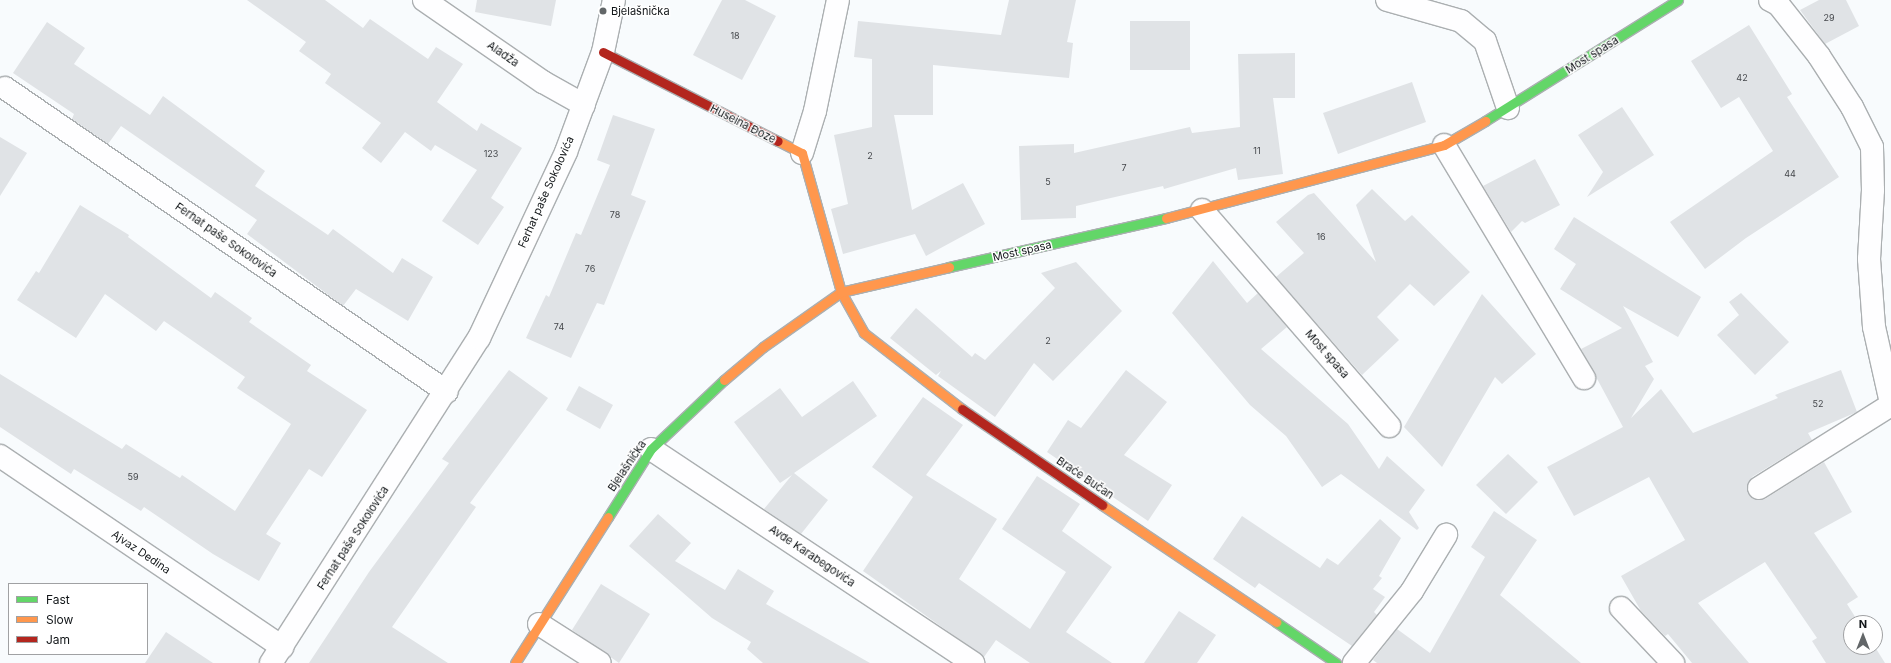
<!DOCTYPE html>
<html>
<head>
<meta charset="utf-8">
<style>
  body { margin:0 }
  #map { position:relative; width:1891px; height:663px; overflow:hidden; background:#f8fbfd; font-family:Inter,sans-serif }
  div>[style] { position:absolute }
  [style*='--x'] { left:calc(var(--x)*1px); top:calc(var(--y)*1px); width:calc(var(--w)*1px); rotate:calc(var(--a)*1deg) }
  .building>* { inset:0; background:#e0e3e6 }
  .roads { filter:drop-shadow(1px 0 #abafb1) drop-shadow(-1px 0 #abafb1) drop-shadow(0 1px #abafb1) drop-shadow(0 -1px #abafb1) }
  .street>* { height:22px; margin:-11px; padding:0 11px; transform-origin:11px; border-radius:11px; background:#fefeff }
  .fast>* { height:9px; margin:-4.5px; padding:0 4.5px; transform-origin:4.5px; border-radius:4.5px; background:#63d668 }
  .slow>* { height:9px; margin:-4.5px; padding:0 4.5px; transform-origin:4.5px; border-radius:4.5px; background:#ff974d }
  .jam>* { height:9px; margin:-4.5px; padding:0 4.5px; transform-origin:4.5px; border-radius:4.5px; background:#b3261e }
  .dots>* { width:11px; height:11px; translate:-50% -50%; box-sizing:border-box; border:2px solid #fff; border-radius:50% }
  span { translate:-50% -50%; white-space:nowrap; text-align:center; line-height:1.15; -webkit-text-stroke:3px #fff; paint-order:stroke }
  .number-label { font-size:9px; color:#45484c }
  .number-label span { -webkit-text-stroke-width:0 }
  .poi-label { font-size:11px; color:#111518 }
  .left { translate:0 -50%; text-align:left }
  .street-label { font-size:11px; color:#111518 }
  .legend { position:absolute; left:8px; top:583px; width:140px; height:72px; box-sizing:border-box; background:#fff; border:1px solid #a0a1a3; margin:0; padding:5px 7px; list-style:none; font-size:12px; color:#111518 }
  .legend li { display:flex; align-items:center; gap:8px; height:20px }
  .legend b { width:20px; border:1px solid #a0a1a3 }
  .north { position:absolute; left:1843px; top:615px; width:40px; height:40px; box-sizing:border-box; background:#fff; border:1px solid #a0a1a3; border-radius:50%; rotate:0deg; font-size:11px; font-weight:700; line-height:16px; text-align:center; color:#111518 }
  .north::after { content:''; display:block; margin:auto; width:14px; height:18px; background:#626668; clip-path:polygon(50% 0,100% 100%,50% 72%,0 100%) }
</style>
</head>
<body>
<div id="map">
  <div class="building">
    <div style="clip-path:polygon(247px 0,325px 0,363px 28px,370px 19px,428px 59px,436px 47px,463px 64px,437px 102px,477px 131px,481px 123px,522px 148px,491px 198px,504px 207px,478px 245px,442px 221px,477px 170px,435px 145px,431px 151px,405px 132px,381px 163px,362px 148px,381px 123px,325px 83px,331px 74px,299px 51px,306px 42px)"></div>
    <div style="clip-path:polygon(477px 0,556px 0,551px 26px,475px 12px)"></div>
    <div style="clip-path:polygon(722px 0,745px 0,776px 16px,742px 80px,693px 55px)"></div>
    <div style="clip-path:polygon(1009px 0,1076px 0,1067px 42px,1073px 43px,1069px 78px,933px 65px,933px 115px,894px 115px,912px 210px,963px 183px,985px 224px,926px 256px,915px 234px,843px 254px,831px 209px,848px 204px,834px 135px,872px 127px,872px 59px,854px 57px,858px 21px,1001px 35px)"></div>
    <div style="clip-path:polygon(1819px 0,1846px 0,1859px 26px,1825px 44px,1800px 10px)"></div>
    <div style="clip-path:polygon(1130px 21px,1190px 21px,1190px 70px,1130px 70px)"></div>
    <div style="clip-path:polygon(47px 22px,85px 48px,74px 64px,150px 115px,163px 96px,265px 171px,255px 186px,328px 235px,333px 229px,393px 273px,402px 258px,433px 277px,408px 321px,356px 289px,343px 306px,247px 234px,257px 220px,121px 126px,108px 144px,72px 119px,74px 114px,13px 73px)"></div>
    <div style="clip-path:polygon(1749px 25px,1792px 94px,1787px 97px,1839px 177px,1746px 238px,1705px 269px,1670px 222px,1773px 151px,1739px 97px,1721px 108px,1691px 61px)"></div>
    <div style="clip-path:polygon(1295px 53px,1295px 98px,1273px 98px,1283px 174px,1238px 180px,1236px 168px,1164px 189px,1163px 186px,1076px 206px,1076px 218px,1021px 220px,1019px 146px,1074px 144px,1074px 153px,1190px 127px,1192px 133px,1240px 127px,1238px 54px)"></div>
    <div style="clip-path:polygon(1412px 82px,1426px 122px,1338px 154px,1323px 113px)"></div>
    <div style="clip-path:polygon(1622px 107px,1654px 155px,1587px 197px,1603px 172px,1578px 135px)"></div>
    <div style="clip-path:polygon(613px 115px,655px 129px,631px 195px,646px 201px,604px 305px,597px 303px,571px 358px,526px 338px,546px 295px,549px 297px,576px 233px,581px 235px,610px 165px,597px 160px)"></div>
    <div style="clip-path:polygon(0 137px,27px 153px,0 196px)"></div>
    <div style="clip-path:polygon(1535px 159px,1560px 205px,1525px 223px,1522px 221px,1511px 232px,1483px 186px)"></div>
    <div style="clip-path:polygon(1372px 189px,1405px 221px,1412px 215px,1470px 272px,1434px 306px,1410px 284px,1377px 317px,1399px 340px,1362px 375px,1276px 277px,1304px 253px,1276px 222px,1308px 195px,1314px 193px,1376px 262px,1356px 205px)"></div>
    <div style="clip-path:polygon(80px 205px,129px 235px,128px 237px,211px 298px,215px 292px,252px 318px,249px 322px,311px 365px,307px 371px,367px 410px,322px 477px,309px 469px,266px 534px,281px 543px,259px 581px,213px 554px,144px 507px,141px 511px,74px 469px,71px 474px,0 427px,0 374px,122px 449px,126px 444px,180px 478px,182px 475px,235px 511px,291px 424px,237px 388px,245px 377px,164px 321px,156px 331px,105px 294px,76px 338px,17px 300px,36px 271px,39px 273px)"></div>
    <div style="clip-path:polygon(1574px 217px,1701px 297px,1678px 337px,1623px 306px,1653px 362px,1645px 366px,1654px 379px,1631px 418px,1661px 389px,1693px 433px,1778px 398px,1775px 395px,1841px 370px,1857px 412px,1808px 433px,1812px 440px,1752px 477px,1747px 489px,1753px 499px,1765px 499px,1824px 462px,1852px 512px,1814px 533px,1858px 597px,1847px 604px,1859px 623px,1851px 623px,1851px 647px,1875px 647px,1885px 663px,1826px 663px,1812px 641px,1817px 638px,1765px 562px,1698px 603px,1749px 663px,1692px 663px,1668px 634px,1665px 636px,1641px 611px,1621px 576px,1685px 540px,1649px 477px,1574px 516px,1547px 467px,1623px 427px,1581px 349px,1622px 328px,1560px 289px,1576px 264px,1554px 249px)"></div>
    <div style="clip-path:polygon(1213px 261px,1247px 303px,1258px 293px,1287px 327px,1261px 349px,1348px 424px,1379px 469px,1387px 456px,1425px 490px,1409px 512px,1419px 528px,1417px 530px,1341px 474px,1322px 487px,1286px 436px,1250px 405px,1172px 313px)"></div>
    <div style="clip-path:polygon(1076px 262px,1122px 311px,1053px 381px,1034px 363px,995px 417px,938px 376px,941px 371px,936px 375px,890px 338px,916px 308px,972px 357px,975px 353px,985px 360px,1055px 288px,1041px 273px)"></div>
    <div style="clip-path:polygon(1741px 293px,1789px 342px,1755px 375px,1717px 335px,1739px 315px,1729px 302px)"></div>
    <div style="clip-path:polygon(1482px 294px,1536px 354px,1502px 384px,1495px 377px,1442px 467px,1404px 427px)"></div>
    <div style="clip-path:polygon(509px 370px,548px 398px,470px 503px,476px 507px,392px 627px,448px 663px,309px 663px,369px 572px,449px 463px,442px 459px)"></div>
    <div style="clip-path:polygon(1126px 370px,1167px 402px,1124px 455px,1172px 485px,1148px 521px,1047px 452px,1068px 420px,1081px 428px)"></div>
    <div style="clip-path:polygon(853px 381px,877px 416px,794px 473px,828px 500px,801px 534px,764px 509px,792px 475px,780px 483px,734px 422px,780px 388px,802px 417px)"></div>
    <div style="clip-path:polygon(579px 386px,613px 405px,600px 429px,566px 410px)"></div>
    <div style="clip-path:polygon(923px 397px,963px 425px,926px 475px,997px 519px,959px 579px,1030px 629px,1066px 572px,1002px 529px,1037px 476px,1080px 504px,1062px 531px,1112px 567px,1066px 632px,1112px 663px,1030px 663px,996px 640px,984px 657px,863px 571px,913px 497px,872px 467px)"></div>
    <div style="clip-path:polygon(1508px 454px,1538px 482px,1506px 514px,1476px 485px)"></div>
    <div style="clip-path:polygon(1494px 511px,1537px 540px,1500px 595px,1581px 663px,1377px 663px,1373px 660px,1397px 629px,1430px 653px,1485px 557px,1471px 547px)"></div>
    <div style="clip-path:polygon(658px 514px,691px 543px,675px 561px,725px 590px,738px 569px,774px 591px,766px 604px,870px 663px,763px 663px,747px 649px,751px 642px,712px 618px,629px 546px)"></div>
    <div style="clip-path:polygon(1242px 516px,1320px 568px,1327px 558px,1338px 565px,1380px 519px,1401px 538px,1379px 576px,1382px 578px,1373px 589px,1385px 597px,1374px 612px,1377px 615px,1352px 646px,1259px 583px,1255px 588px,1213px 559px)"></div>
    <div style="clip-path:polygon(601px 584px,650px 614px,619px 663px,572px 630px)"></div>
    <div style="clip-path:polygon(1179px 611px,1216px 635px,1197px 663px,1144px 663px)"></div>
    <div style="clip-path:polygon(166px 632px,213px 663px,145px 663px)"></div>
  </div>
  <div class="roads">
    <div class="street">
      <div style="--x:424;--y:0;--w:145;--a:34.6"></div>
      <div style="--x:543;--y:82;--w:47;--a:29.3"></div>
      <div style="--x:1387;--y:0;--w:77;--a:15.8"></div>
      <div style="--x:1461;--y:21;--w:31;--a:40"></div>
      <div style="--x:1485;--y:41;--w:71;--a:71.1"></div>
      <div style="--x:1770;--y:0;--w:9;--a:27"></div>
      <div style="--x:1778;--y:4;--w:66;--a:51.7"></div>
      <div style="--x:1819;--y:56;--w:61;--a:57.1"></div>
      <div style="--x:1852;--y:107;--w:45;--a:63.4"></div>
      <div style="--x:1872;--y:147;--w:43;--a:88.7"></div>
      <div style="--x:1873;--y:190;--w:69;--a:93.3"></div>
      <div style="--x:1869;--y:259;--w:68;--a:85.8"></div>
      <div style="--x:1874;--y:327;--w:78;--a:77.4"></div>
      <div style="--x:5;--y:88;--w:536;--a:34.52"></div>
      <div style="--x:1444;--y:145;--w:272;--a:59"></div>
      <div style="--x:802;--y:153;--w:44;--a:-72.8"></div>
      <div style="--x:815;--y:111;--w:113;--a:-78.3"></div>
      <div style="--x:1202;--y:210;--w:286;--a:49.1"></div>
      <div style="--x:651;--y:449;--w:387;--a:33.6"></div>
      <div style="--x:0;--y:456;--w:341;--a:34.1"></div>
      <div style="--x:1759;--y:488;--w:156;--a:-32.2"></div>
      <div style="--x:1621;--y:608;--w:76;--a:46.6"></div>
      <div style="--x:539;--y:624;--w:72;--a:32.6"></div>
      <div style="--x:271;--y:663;--w:386;--a:-57.4"></div>
      <div style="--x:479;--y:338;--w:205;--a:-64.9"></div>
      <div style="--x:566;--y:152;--w:107;--a:-69.7"></div>
      <div style="--x:603;--y:52;--w:53;--a:-78.1"></div>
      <div style="--x:1354;--y:663;--w:92;--a:-51.1"></div>
      <div style="--x:1412;--y:591;--w:66;--a:-58.7"></div>
    </div>
    <div class="fast">
      <div style="--x:1485;--y:121;--w:228;--a:-32.1"></div>
      <div style="--x:949;--y:267;--w:222;--a:-12.7"></div>
      <div style="--x:608;--y:517;--w:80;--a:-57.7"></div>
      <div style="--x:651;--y:449;--w:100;--a:-43.4"></div>
      <div style="--x:1276;--y:622;--w:73;--a:34.3"></div>
    </div>
    <div class="slow">
      <div style="--x:778;--y:141;--w:27;--a:27"></div>
      <div style="--x:802;--y:153;--w:144;--a:74.3"></div>
      <div style="--x:841;--y:292;--w:47;--a:60.7"></div>
      <div style="--x:864;--y:333;--w:124;--a:37.8"></div>
      <div style="--x:1166;--y:218;--w:287;--a:-14.7"></div>
      <div style="--x:1444;--y:145;--w:48;--a:-30.3"></div>
      <div style="--x:724;--y:380;--w:51;--a:-40.2"></div>
      <div style="--x:763;--y:347;--w:95;--a:-35.2"></div>
      <div style="--x:841;--y:292;--w:111;--a:-13"></div>
      <div style="--x:1102;--y:505;--w:210;--a:33.9"></div>
      <div style="--x:515;--y:663;--w:173;--a:-57.5"></div>
    </div>
    <div class="jam">
      <div style="--x:603;--y:52;--w:196;--a:27"></div>
      <div style="--x:962;--y:409;--w:170;--a:34.4"></div>
    </div>
  </div>
  <div class="dots">
    <div style="left:603px;top:11px;background:#626668"></div>
  </div>
  <div class="number-label">
    <span style="left:1829px;top:18px">29</span>
    <span style="left:735px;top:36px">18</span>
    <span style="left:1742px;top:78px">42</span>
    <span style="left:1257px;top:151px">11</span>
    <span style="left:491px;top:154px">123</span>
    <span style="left:870px;top:156px">2</span>
    <span style="left:1124px;top:168px">7</span>
    <span style="left:1790px;top:174px">44</span>
    <span style="left:1048px;top:182px">5</span>
    <span style="left:615px;top:215px">78</span>
    <span style="left:1321px;top:237px">16</span>
    <span style="left:590px;top:269px">76</span>
    <span style="left:559px;top:327px">74</span>
    <span style="left:1048px;top:341px">2</span>
    <span style="left:1818px;top:404px">52</span>
    <span style="left:133px;top:477px">59</span>
  </div>
  <div class="poi-label">
    <span class="left" style="left:611px;top:11px">Bjelašnička</span>
  </div>
  <div class="street-label">
    <span style="left:503px;top:54px;rotate:35deg">Aladža</span>
    <span style="left:1592px;top:55px;rotate:-32deg">Most spasa</span>
    <span style="left:743px;top:124px;rotate:27deg">Huseina Đoze</span>
    <span style="left:546px;top:192px;rotate:-66deg">Ferhat paše Sokolovića</span>
    <span style="left:226px;top:240px;rotate:35deg">Ferhat paše Sokolovića</span>
    <span style="left:1022px;top:251px;rotate:-13deg">Most spasa</span>
    <span style="left:1327px;top:354px;rotate:49deg">Most spasa</span>
    <span style="left:627px;top:466px;rotate:-56deg">Bjelašnička</span>
    <span style="left:1085px;top:478px;rotate:34deg">Braće Bučan</span>
    <span style="left:353px;top:538px;rotate:-57deg">Ferhat paše Sokolovića</span>
    <span style="left:141px;top:552px;rotate:34deg">Ajvaz Dedina</span>
    <span style="left:812px;top:556px;rotate:34deg">Avde Karabegovića</span>
  </div>
  <ul class="legend">
  <li><b style="height:5px;background:#63d668"></b>Fast</li>
  <li><b style="height:5px;background:#ff974d"></b>Slow</li>
  <li><b style="height:5px;background:#b3261e"></b>Jam</li>
  </ul>
  <div class="north">N</div>
</div>
</body>
</html>
